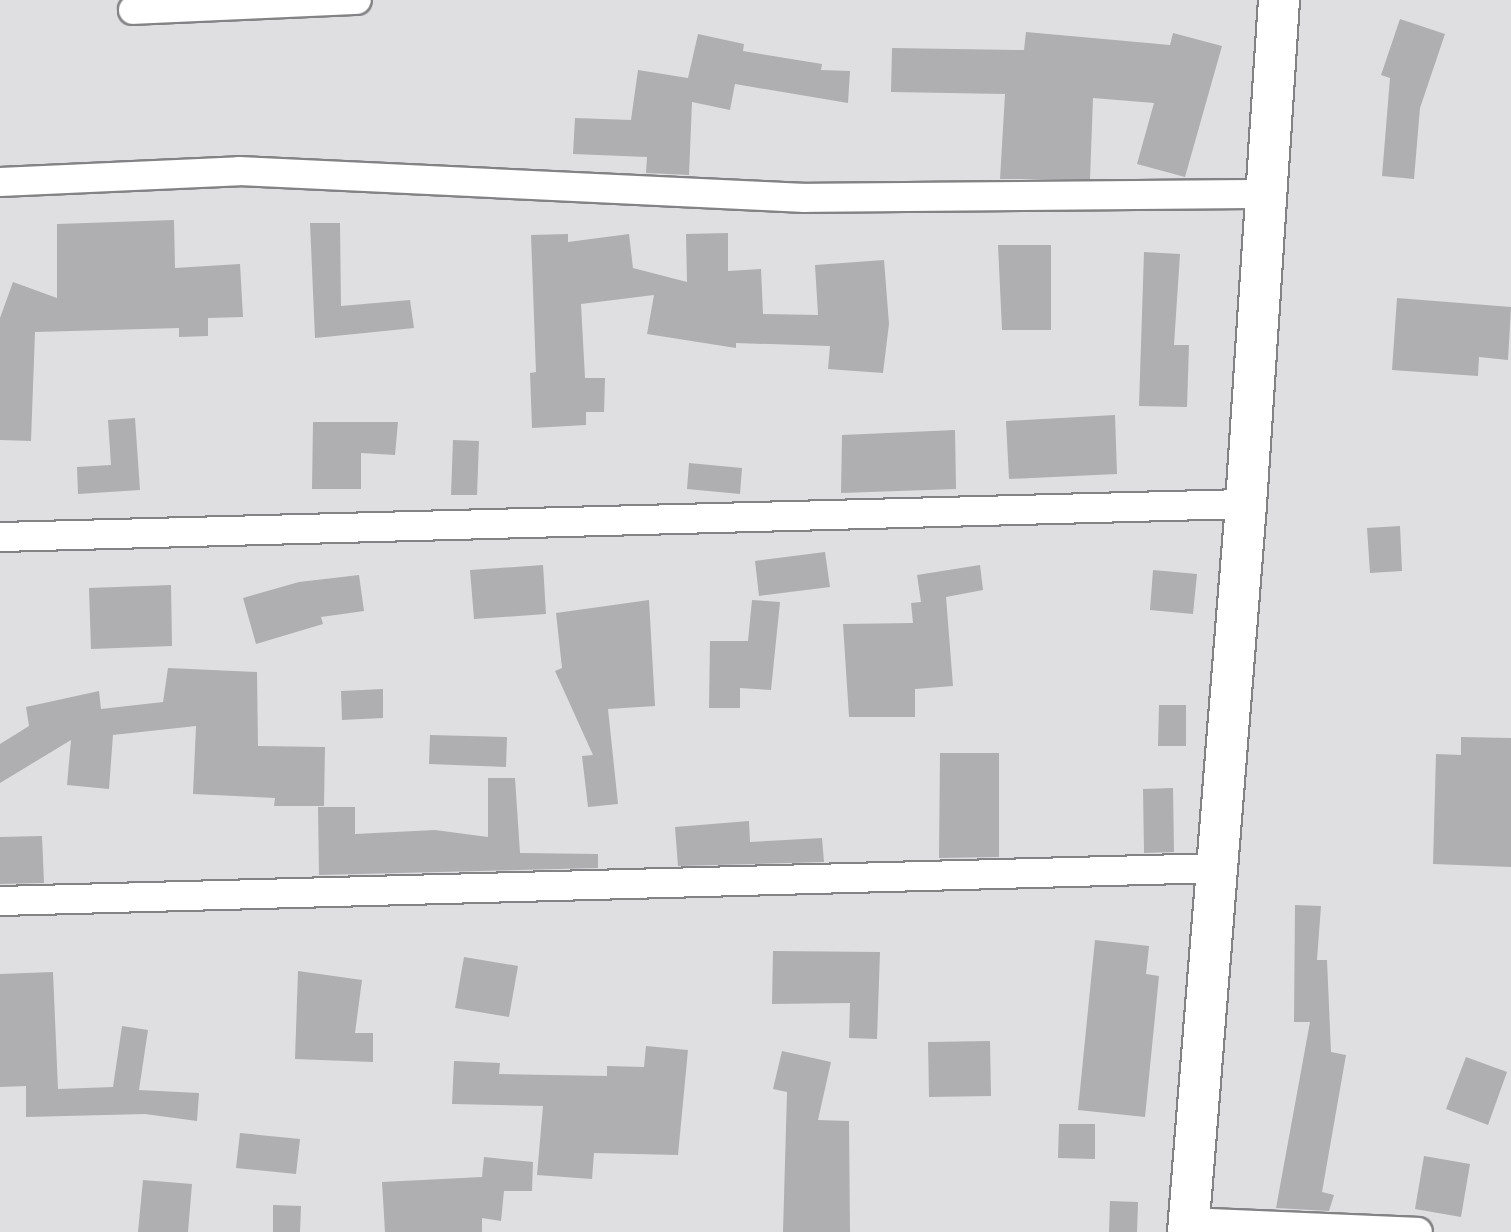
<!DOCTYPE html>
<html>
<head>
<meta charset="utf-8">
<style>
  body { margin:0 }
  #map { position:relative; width:1511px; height:1232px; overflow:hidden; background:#dfdfe2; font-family:Signika,sans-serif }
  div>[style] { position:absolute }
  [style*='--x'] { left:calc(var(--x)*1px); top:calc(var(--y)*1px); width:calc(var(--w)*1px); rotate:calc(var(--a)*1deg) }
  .building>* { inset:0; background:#afaeb1 }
  .roads { filter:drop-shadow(2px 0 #838386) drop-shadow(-2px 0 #838386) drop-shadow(0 2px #838386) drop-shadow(0 -2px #838386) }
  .minor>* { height:28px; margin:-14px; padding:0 14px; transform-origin:14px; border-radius:14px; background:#fff }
  .secondary>* { height:40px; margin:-20px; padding:0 20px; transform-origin:20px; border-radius:20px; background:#fff }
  span { translate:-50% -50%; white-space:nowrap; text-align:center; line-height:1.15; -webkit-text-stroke:6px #fff; paint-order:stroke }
</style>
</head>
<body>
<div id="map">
  <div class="building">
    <div style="clip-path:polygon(1400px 19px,1445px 34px,1420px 108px,1414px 179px,1382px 176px,1390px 78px,1381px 75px)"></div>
    <div style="clip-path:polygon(1026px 32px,1170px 45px,1173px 33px,1222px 46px,1185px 177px,1137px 164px,1154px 103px,1093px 98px,1090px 179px,1000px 179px,1005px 94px,891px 92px,892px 48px,1024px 50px)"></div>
    <div style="clip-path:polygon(698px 34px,744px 44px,743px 51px,822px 64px,821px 70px,850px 71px,848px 103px,735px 84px,730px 110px,692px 102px,689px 175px,646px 173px,647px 157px,573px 154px,575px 118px,631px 120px,638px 70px,688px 78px)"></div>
    <div style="clip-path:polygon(174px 220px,175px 268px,240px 264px,243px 317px,208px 318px,208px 336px,179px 337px,179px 328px,35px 332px,31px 441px,0 440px,0 318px,13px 282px,57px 298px,57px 224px)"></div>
    <div style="clip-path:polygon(310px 223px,340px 223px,341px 306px,410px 300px,414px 328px,315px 338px)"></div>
    <div style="clip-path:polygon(728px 233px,728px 271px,761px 269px,763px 314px,818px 315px,815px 265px,884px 260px,889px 324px,883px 373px,828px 369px,830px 346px,736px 343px,736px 348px,647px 334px,654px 295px,581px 304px,585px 378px,605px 378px,604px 412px,586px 412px,586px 425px,532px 428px,530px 373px,536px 372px,531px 235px,568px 234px,568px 242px,629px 234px,633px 268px,687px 282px,686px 234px)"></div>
    <div style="clip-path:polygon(998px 245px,1051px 245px,1051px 330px,1002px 330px)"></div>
    <div style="clip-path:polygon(1144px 252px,1180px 254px,1174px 345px,1189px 345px,1187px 407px,1139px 406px)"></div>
    <div style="clip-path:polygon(1397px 298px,1511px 307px,1508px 360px,1479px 357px,1478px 376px,1392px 370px)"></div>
    <div style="clip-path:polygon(1115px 415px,1117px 474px,1009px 479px,1006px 421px)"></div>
    <div style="clip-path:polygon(135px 418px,140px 490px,78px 494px,77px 467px,111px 465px,108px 420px)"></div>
    <div style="clip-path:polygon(313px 422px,398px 422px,395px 455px,361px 453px,361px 489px,312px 489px)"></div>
    <div style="clip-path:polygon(955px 430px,956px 489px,841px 493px,842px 435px)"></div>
    <div style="clip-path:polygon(453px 440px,479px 441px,477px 495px,451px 495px)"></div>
    <div style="clip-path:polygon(689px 463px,742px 468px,740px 494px,687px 489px)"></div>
    <div style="clip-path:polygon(1400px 526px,1402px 571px,1370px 573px,1367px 528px)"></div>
    <div style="clip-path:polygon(825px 552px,830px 587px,759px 596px,755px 561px)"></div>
    <div style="clip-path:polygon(543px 565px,546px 614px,474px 619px,470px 570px)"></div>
    <div style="clip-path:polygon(980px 565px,983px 590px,946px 597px,953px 686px,915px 689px,915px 717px,849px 717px,843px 624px,913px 623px,911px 603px,921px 602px,917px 575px)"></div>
    <div style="clip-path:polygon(1153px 570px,1197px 574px,1193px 614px,1150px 610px)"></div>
    <div style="clip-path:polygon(359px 575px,364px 611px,321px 617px,323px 624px,256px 644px,243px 598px,299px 582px)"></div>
    <div style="clip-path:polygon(171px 585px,172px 646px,91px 649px,89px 588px)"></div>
    <div style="clip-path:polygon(649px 600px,655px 706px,608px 709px,618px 804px,588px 807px,582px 756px,593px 755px,555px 671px,562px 668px,556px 613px)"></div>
    <div style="clip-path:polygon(752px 600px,780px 602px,771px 690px,740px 688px,740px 708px,709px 708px,710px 641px,748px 641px)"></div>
    <div style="clip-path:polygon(168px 668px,257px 672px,258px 746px,325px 747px,324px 806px,274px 806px,275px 798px,193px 794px,196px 726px,113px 735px,109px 789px,67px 785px,71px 740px,0 783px,0 744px,29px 726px,26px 707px,99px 691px,101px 709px,163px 702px)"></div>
    <div style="clip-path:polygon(383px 689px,383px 718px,342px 720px,341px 691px)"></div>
    <div style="clip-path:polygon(1159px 705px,1186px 705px,1186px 746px,1158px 746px)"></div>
    <div style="clip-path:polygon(430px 735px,507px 737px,506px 767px,429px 764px)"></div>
    <div style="clip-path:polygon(1461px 737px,1511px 738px,1511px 867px,1433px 864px,1436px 754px,1461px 755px)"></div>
    <div style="clip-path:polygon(940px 753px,999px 753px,999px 857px,939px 858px)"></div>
    <div style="clip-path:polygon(488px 778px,515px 778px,520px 853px,598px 854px,598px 868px,319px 875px,318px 807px,355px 807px,355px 834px,435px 830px,488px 837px)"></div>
    <div style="clip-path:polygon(1173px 788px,1174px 852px,1144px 853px,1143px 789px)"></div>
    <div style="clip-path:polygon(749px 821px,750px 842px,822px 838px,824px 862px,678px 866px,675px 827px)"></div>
    <div style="clip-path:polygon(42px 836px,44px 883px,0 884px,0 837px)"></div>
    <div style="clip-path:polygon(1295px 905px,1321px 906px,1317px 960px,1327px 960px,1331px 1052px,1346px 1055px,1322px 1192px,1334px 1195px,1329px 1211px,1276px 1208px,1310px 1022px,1294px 1022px)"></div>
    <div style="clip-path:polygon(1095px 940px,1149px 946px,1146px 974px,1159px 976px,1145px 1117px,1078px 1110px)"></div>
    <div style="clip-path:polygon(773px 951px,880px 952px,877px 1039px,849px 1038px,850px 1003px,772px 1004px)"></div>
    <div style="clip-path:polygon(464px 957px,518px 966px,509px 1017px,455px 1008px)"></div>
    <div style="clip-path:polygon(298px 971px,362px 980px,355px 1033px,373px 1033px,373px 1062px,295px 1059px)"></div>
    <div style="clip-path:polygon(53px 972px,58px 1089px,113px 1087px,122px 1026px,148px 1030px,139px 1090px,199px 1093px,197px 1121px,145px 1114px,26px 1117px,26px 1086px,0 1087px,0 974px)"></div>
    <div style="clip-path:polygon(990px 1041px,991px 1096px,929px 1097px,928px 1042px)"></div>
    <div style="clip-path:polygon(646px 1046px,688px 1050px,678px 1155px,594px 1153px,592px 1179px,537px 1175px,543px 1106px,452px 1104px,454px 1061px,500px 1063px,499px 1074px,607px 1076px,607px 1066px,644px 1067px)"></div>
    <div style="clip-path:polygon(782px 1051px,831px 1062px,818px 1120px,849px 1121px,850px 1232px,783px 1232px,787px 1092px,773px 1089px)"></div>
    <div style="clip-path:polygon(1466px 1057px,1507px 1072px,1488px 1125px,1446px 1109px)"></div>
    <div style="clip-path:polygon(1059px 1124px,1095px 1124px,1095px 1159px,1058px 1158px)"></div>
    <div style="clip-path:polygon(240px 1133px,300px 1139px,296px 1174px,236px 1168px)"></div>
    <div style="clip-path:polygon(1424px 1156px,1470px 1164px,1461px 1217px,1415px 1209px)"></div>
    <div style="clip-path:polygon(484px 1157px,533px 1162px,532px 1191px,504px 1191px,501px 1221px,482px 1218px,482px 1232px,385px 1232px,382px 1182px,482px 1177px)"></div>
    <div style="clip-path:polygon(143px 1180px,192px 1184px,188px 1232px,138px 1232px)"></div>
    <div style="clip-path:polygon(1110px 1201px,1138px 1202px,1137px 1232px,1109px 1232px)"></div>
    <div style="clip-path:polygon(273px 1205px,301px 1206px,300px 1232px,273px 1232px)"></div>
  </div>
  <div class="roads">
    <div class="minor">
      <div style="--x:133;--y:10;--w:224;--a:-2.6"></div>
      <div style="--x:0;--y:182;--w:239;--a:-2.6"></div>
      <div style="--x:239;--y:171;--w:567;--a:2.73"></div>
      <div style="--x:805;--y:198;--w:461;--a:-0.5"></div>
      <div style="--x:0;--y:537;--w:1246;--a:-1.52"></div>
      <div style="--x:0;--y:901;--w:1216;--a:-1.55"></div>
      <div style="--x:1189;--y:1222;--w:229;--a:2.5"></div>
    </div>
    <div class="secondary">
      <div style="--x:1188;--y:1232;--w:730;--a:-85.44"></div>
      <div style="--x:1246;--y:504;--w:505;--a:-86.25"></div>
    </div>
  </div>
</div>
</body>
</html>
